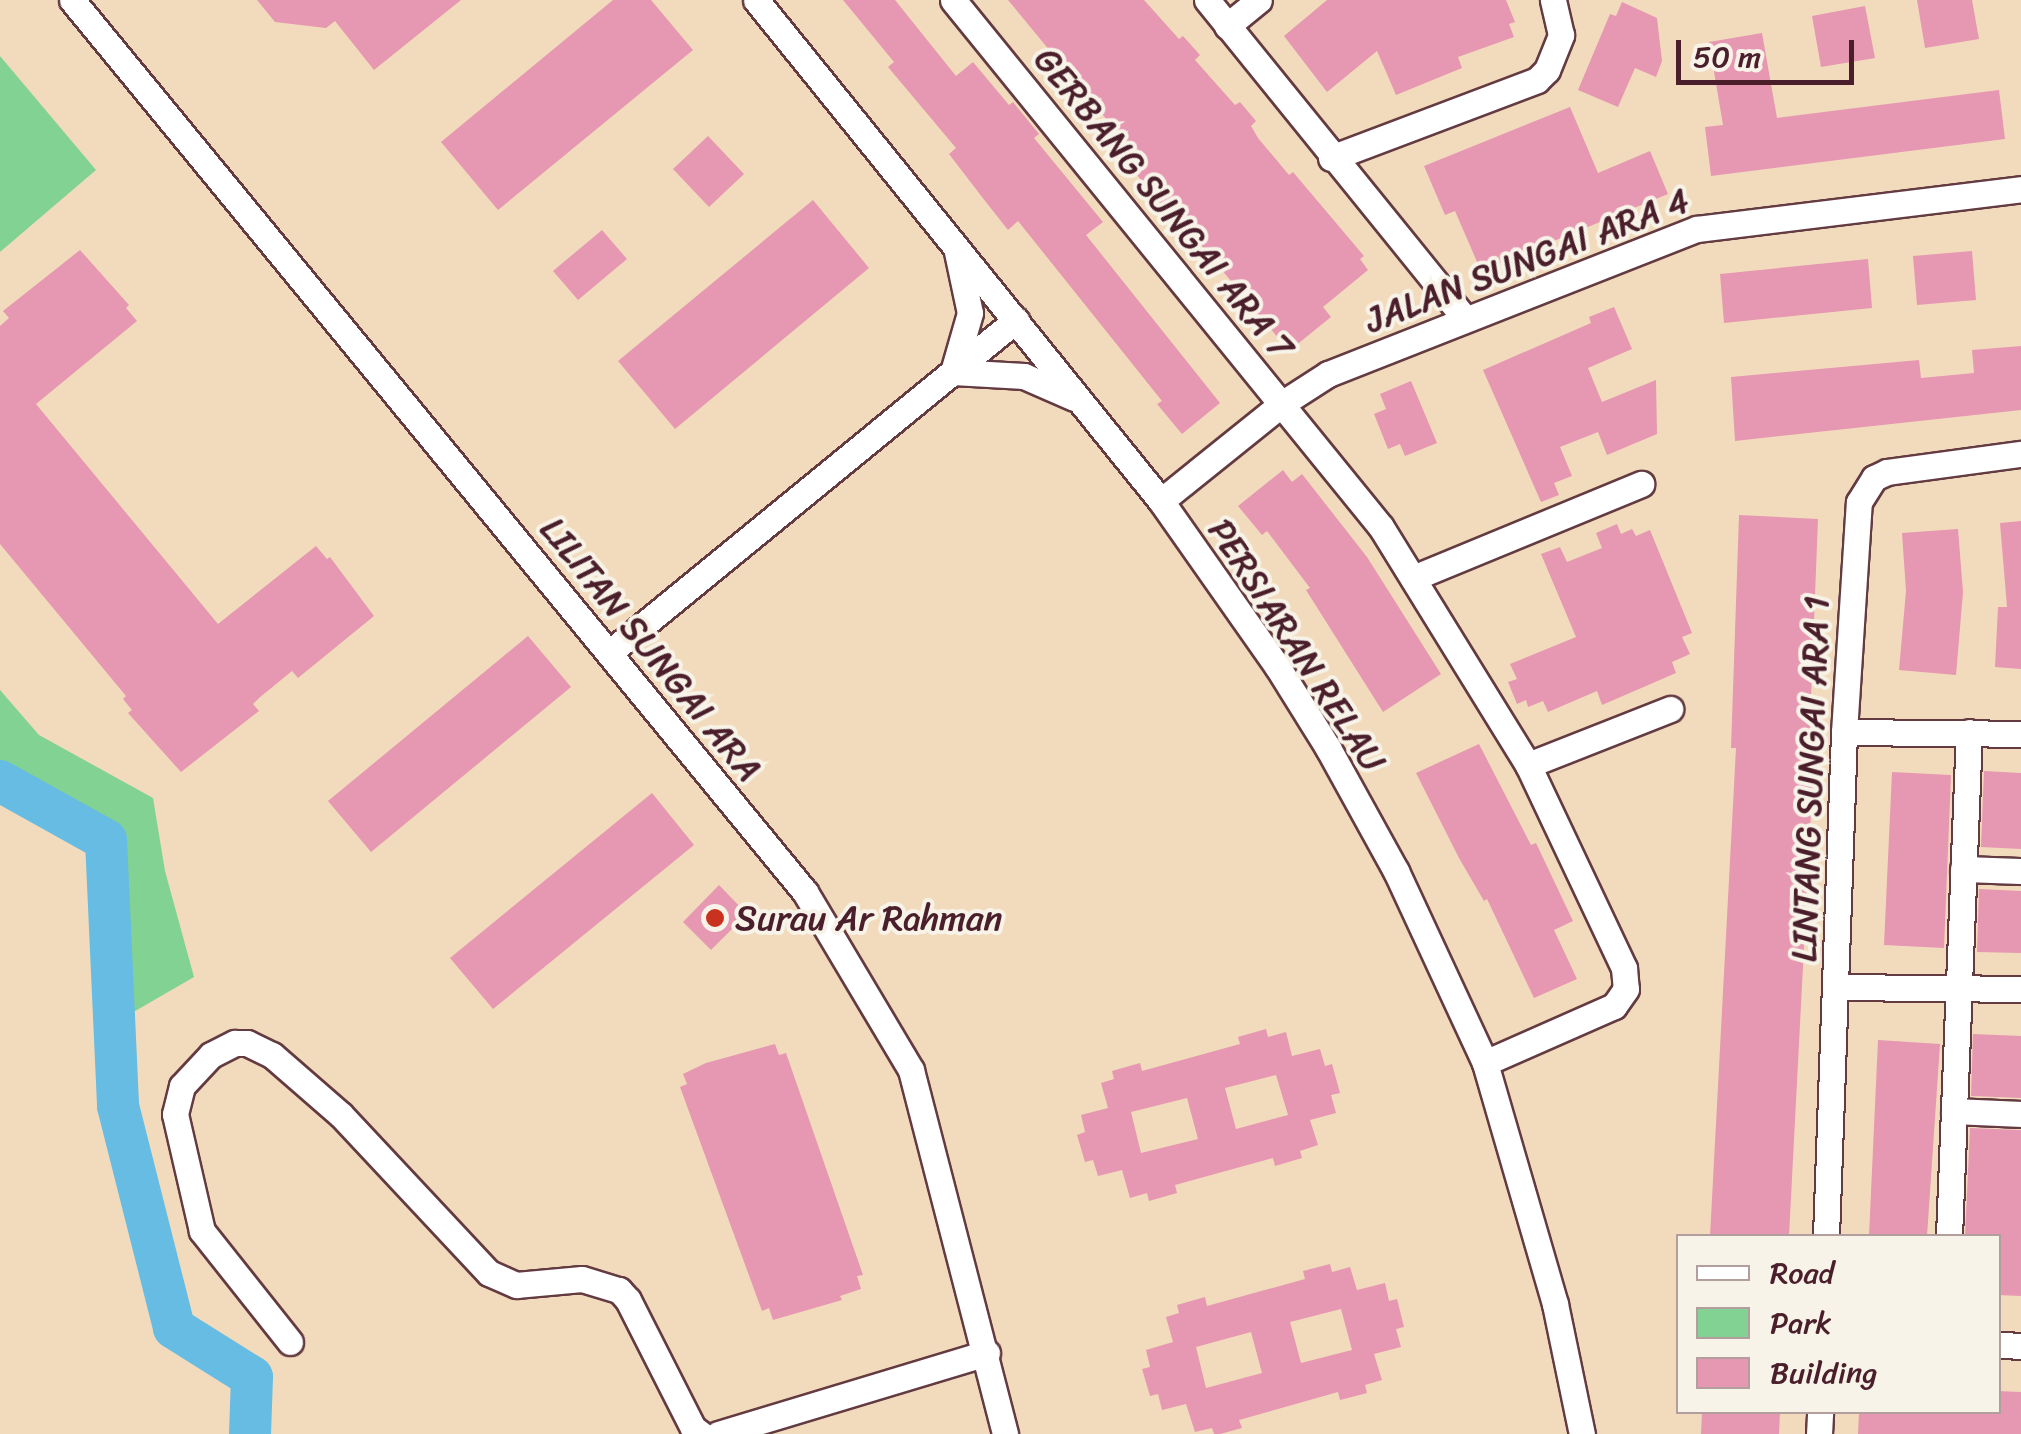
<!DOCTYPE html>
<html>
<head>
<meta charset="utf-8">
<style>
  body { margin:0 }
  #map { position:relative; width:2021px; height:1434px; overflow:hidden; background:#f2dbbc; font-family:Sriracha,sans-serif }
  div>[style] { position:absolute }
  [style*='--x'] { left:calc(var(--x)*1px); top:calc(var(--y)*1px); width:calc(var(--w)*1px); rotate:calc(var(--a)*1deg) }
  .green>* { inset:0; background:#82d293 }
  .river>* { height:42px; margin:-21px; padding:0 21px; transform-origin:21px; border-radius:21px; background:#66bce3 }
  .building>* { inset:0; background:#e697b1 }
  .roads { filter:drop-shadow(2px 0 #633b41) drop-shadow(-2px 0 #633b41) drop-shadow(0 2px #633b41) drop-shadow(0 -2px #633b41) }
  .street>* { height:25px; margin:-12.5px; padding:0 12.5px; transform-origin:12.5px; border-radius:12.5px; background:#fff }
  .dots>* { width:28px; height:28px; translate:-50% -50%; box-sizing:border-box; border:5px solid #f7f3e8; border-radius:50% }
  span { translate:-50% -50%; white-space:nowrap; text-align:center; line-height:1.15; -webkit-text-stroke:8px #f7f3e8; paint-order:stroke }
  .street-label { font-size:35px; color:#4a1f2b }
  .poi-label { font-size:35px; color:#4a1f2b }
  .left { translate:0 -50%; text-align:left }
  .legend { position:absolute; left:1676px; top:1234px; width:325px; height:180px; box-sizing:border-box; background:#f7f3e8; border:2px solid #b29e9c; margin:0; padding:12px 18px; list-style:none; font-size:30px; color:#4a1f2b }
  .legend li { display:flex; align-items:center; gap:20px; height:50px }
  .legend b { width:50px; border:2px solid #b29e9c }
  .scale { position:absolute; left:1676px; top:40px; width:178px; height:45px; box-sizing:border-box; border:5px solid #4a1f2b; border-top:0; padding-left:12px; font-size:30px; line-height:35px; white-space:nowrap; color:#4a1f2b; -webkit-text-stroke:8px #f7f3e8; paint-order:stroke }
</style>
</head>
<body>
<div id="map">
  <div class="green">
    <div style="clip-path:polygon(0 56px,96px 170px,0 252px)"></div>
    <div style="clip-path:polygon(0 690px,39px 735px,153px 798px,165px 871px,194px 977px,130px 1014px,117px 832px,14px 778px,0 762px)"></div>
  </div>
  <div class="river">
    <div style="--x:0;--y:781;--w:121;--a:29.1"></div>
    <div style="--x:106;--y:840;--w:266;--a:87.4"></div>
    <div style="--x:118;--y:1106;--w:229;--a:75.8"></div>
    <div style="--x:174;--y:1328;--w:92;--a:32.1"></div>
    <div style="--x:252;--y:1377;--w:57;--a:92"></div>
  </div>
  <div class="building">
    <div style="clip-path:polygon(257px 0,461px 0,374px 70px,335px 21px,326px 28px,275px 22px)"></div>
    <div style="clip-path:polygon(613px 0,651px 0,693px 50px,498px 210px,441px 142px)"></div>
    <div style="clip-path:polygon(843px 0,895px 0,956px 76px,973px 62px,1009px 105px,1013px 102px,1039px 134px,1034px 138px,1103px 222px,1086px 235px,1220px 403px,1182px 434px,1157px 404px,1162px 401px,1018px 221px,1008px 230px,982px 197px,949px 154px,956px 148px,888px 67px,894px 62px)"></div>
    <div style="clip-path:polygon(1008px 0,1144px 0,1179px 39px,1183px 36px,1200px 55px,1195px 60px,1235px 105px,1240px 102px,1256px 121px,1251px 126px,1258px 138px,1289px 175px,1293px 172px,1364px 256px,1360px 259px,1368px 270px,1323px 307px,1331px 317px,1289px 351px,1168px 205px,1164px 208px,1137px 175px,1144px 169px,1141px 161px)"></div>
    <div style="clip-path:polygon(1327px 0,1506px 0,1515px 22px,1509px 24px,1514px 37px,1458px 57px,1462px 68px,1396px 95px,1377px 51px,1327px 92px,1284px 36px)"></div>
    <div style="clip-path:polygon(1917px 0,1972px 0,1979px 39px,1925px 48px)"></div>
    <div style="clip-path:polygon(1622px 2px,1657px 18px,1662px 61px,1656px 77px,1635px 68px,1618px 107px,1578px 90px,1610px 14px,1616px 16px)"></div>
    <div style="clip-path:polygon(1865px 6px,1875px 58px,1821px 67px,1812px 16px)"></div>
    <div style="clip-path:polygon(1762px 33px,1777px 118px,1999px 90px,2005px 139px,1711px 176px,1705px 127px,1723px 125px,1709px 42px)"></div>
    <div style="clip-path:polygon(1570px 107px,1598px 173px,1650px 151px,1668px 194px,1481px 271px,1455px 211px,1445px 215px,1424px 166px)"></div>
    <div style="clip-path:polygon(708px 136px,744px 174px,709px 207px,673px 169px)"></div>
    <div style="clip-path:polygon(813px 200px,869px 268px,675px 429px,618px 361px)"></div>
    <div style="clip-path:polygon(602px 230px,627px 259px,578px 300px,553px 271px)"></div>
    <div style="clip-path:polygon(80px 250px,129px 305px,126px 308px,137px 321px,36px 404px,218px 624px,316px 546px,327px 559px,330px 557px,374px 616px,298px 678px,292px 671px,259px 698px,253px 704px,259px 711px,181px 772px,128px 713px,132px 710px,123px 699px,126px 696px,0 544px,0 326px,9px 318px,3px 311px)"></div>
    <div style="clip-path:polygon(1972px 251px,1976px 300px,1917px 305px,1913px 256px)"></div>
    <div style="clip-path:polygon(1868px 259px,1872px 308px,1724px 323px,1720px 274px)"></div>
    <div style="clip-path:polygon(1614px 307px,1632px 349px,1588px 368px,1602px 402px,1656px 380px,1657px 434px,1607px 455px,1598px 432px,1560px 447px,1572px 476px,1554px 483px,1559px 495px,1541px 502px,1483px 370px,1591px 323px,1589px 317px)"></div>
    <div style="clip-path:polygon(2021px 346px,2021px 410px,1735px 441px,1731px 377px,1919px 360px,1921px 378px,1974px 373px,1972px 350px)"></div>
    <div style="clip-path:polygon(1411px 381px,1437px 443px,1405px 456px,1400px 444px,1388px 449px,1374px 414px,1386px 409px,1380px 394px)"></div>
    <div style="clip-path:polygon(1283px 470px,1292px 482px,1302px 474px,1367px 557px,1441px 674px,1383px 712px,1306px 590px,1310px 588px,1267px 531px,1262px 535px,1238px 506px)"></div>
    <div style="clip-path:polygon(1739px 515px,1818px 519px,1808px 774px,1813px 774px,1789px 1236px,1710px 1236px,1736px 748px,1731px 748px)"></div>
    <div style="clip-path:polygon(2021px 521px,2021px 669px,1995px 667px,1998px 607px,2007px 607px,2000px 523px)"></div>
    <div style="clip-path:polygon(1617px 524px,1621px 534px,1632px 529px,1636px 536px,1650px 530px,1692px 633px,1682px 637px,1690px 654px,1672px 662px,1676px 673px,1602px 705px,1597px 691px,1548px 712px,1543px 701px,1528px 707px,1526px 700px,1517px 704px,1508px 682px,1517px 679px,1510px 664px,1576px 637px,1541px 554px,1560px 547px,1567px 562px,1602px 548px,1596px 533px)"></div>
    <div style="clip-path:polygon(1958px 529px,1963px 592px,1956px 675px,1899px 670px,1906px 591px,1902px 533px)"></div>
    <div style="clip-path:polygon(528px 636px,571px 687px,371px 852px,328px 801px)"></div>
    <div style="clip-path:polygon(1479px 744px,1531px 845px,1536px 843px,1573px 921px,1554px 930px,1577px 979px,1534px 998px,1487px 899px,1484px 901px,1459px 858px,1416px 773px)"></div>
    <div style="clip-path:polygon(1984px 771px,2021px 773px,2021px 849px,1981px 847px)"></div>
    <div style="clip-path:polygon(1892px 772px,1951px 775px,1944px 948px,1884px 945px)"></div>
    <div style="clip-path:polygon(652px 793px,694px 845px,493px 1009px,450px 958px)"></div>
    <div style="clip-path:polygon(719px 885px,747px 914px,711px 950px,683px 922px)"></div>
    <div style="clip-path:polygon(1979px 889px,2021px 891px,2021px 953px,1977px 952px)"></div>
    <div style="clip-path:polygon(evenodd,1266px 1029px,1268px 1037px,1286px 1032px,1292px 1056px,1320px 1049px,1325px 1066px,1332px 1064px,1340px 1093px,1331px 1095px,1336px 1113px,1310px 1120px,1318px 1145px,1300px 1151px,1302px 1158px,1275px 1166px,1273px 1158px,1175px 1185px,1177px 1193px,1149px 1201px,1147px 1193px,1130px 1198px,1122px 1170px,1098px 1176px,1093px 1160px,1085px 1162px,1077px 1135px,1085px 1132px,1081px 1115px,1108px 1108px,1101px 1083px,1114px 1079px,1112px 1071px,1140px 1063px,1142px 1071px,1240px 1044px,1238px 1037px,1266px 1029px,1276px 1075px,1288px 1115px,1236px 1129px,1225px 1088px,1276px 1075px,1266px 1029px,1187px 1098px,1198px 1139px,1141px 1153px,1131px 1112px,1187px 1098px)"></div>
    <div style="clip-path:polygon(1973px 1034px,2021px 1036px,2021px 1098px,1971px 1096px)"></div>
    <div style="clip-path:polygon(1878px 1040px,1940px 1044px,1927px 1236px,1869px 1236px)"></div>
    <div style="clip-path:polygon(775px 1044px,779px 1055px,786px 1053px,863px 1275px,857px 1276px,861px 1289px,840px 1296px,842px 1300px,773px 1320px,769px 1308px,762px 1311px,680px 1087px,687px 1084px,683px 1074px,706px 1063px)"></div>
    <div style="clip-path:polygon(1970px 1128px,2021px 1130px,2021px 1296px,1998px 1295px,1998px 1236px,1965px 1236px)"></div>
    <div style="clip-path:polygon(evenodd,1330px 1264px,1332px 1272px,1350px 1267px,1357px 1290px,1385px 1283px,1389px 1301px,1397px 1299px,1404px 1327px,1396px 1329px,1401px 1347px,1374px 1354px,1382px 1380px,1365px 1385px,1367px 1393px,1340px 1400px,1338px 1392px,1239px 1420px,1242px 1428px,1220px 1434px,1214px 1434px,1212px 1428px,1195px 1432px,1186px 1404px,1162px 1410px,1158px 1394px,1150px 1396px,1142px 1369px,1150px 1367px,1146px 1350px,1173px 1342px,1166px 1317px,1179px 1313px,1177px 1305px,1205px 1297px,1207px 1306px,1305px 1279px,1303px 1271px,1330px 1264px,1341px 1309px,1352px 1350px,1301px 1363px,1290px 1322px,1341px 1309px,1330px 1264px,1251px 1332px,1262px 1373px,1206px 1388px,1196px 1347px,1251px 1332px)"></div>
    <div style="clip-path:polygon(1998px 1391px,2021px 1392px,2021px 1434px,1858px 1434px,1859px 1412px,1998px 1412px)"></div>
    <div style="clip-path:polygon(1702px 1412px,1780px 1412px,1779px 1434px,1701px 1434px)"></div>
  </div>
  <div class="roads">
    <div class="street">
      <div style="--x:72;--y:0;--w:1155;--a:50.59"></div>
      <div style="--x:805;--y:892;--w:207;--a:59.2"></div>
      <div style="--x:911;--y:1070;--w:376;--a:75.5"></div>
      <div style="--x:756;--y:0;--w:644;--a:51.05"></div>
      <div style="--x:1161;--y:501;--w:202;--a:54.9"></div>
      <div style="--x:1277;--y:666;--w:97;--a:58.1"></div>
      <div style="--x:1328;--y:748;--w:141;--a:61.1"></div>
      <div style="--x:1396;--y:871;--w:212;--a:65.1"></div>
      <div style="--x:1485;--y:1063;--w:251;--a:73.8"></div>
      <div style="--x:1555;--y:1304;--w:133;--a:78.3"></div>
      <div style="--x:953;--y:0;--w:679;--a:50.92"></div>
      <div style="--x:1381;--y:527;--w:280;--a:58.3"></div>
      <div style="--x:1528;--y:765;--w:225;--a:64.7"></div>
      <div style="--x:1624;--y:968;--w:21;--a:85"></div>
      <div style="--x:1626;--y:989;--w:21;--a:125"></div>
      <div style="--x:1614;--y:1006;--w:141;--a:156.2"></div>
      <div style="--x:1207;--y:0;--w:408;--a:51"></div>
      <div style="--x:1227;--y:26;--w:41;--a:-39.1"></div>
      <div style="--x:1331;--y:158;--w:220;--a:-20.7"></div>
      <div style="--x:1537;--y:80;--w:14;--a:-45"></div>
      <div style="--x:1547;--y:70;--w:38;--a:-68"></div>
      <div style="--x:1561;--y:35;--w:36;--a:-103"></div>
      <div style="--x:957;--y:252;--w:62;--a:78"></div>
      <div style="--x:970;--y:313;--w:61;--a:106.1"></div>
      <div style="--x:953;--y:372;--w:71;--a:3.2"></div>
      <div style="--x:1024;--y:376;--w:55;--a:23.7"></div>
      <div style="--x:1161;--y:501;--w:156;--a:-38.8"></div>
      <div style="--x:1283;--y:403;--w:54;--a:-32.8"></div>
      <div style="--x:1328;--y:374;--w:396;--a:-21.5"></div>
      <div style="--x:1697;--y:229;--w:326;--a:-7"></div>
      <div style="--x:1413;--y:578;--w:247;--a:-22.4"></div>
      <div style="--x:609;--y:653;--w:526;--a:-39.29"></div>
      <div style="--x:1844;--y:732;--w:177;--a:0.6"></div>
      <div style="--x:1528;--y:765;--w:153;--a:-21.5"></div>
      <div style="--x:1963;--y:869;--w:58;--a:2"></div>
      <div style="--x:1836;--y:987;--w:185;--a:0.6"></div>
      <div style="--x:1954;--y:1111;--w:67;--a:2.6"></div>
      <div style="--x:1826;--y:1236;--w:504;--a:-87.95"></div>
      <div style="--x:1844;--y:732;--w:230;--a:-86.3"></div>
      <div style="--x:1859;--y:502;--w:28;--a:-58"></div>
      <div style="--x:1874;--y:478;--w:14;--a:-25"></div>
      <div style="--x:1887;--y:472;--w:135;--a:-7.7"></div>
      <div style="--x:1949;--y:1236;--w:504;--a:-87.73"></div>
      <div style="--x:290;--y:1342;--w:142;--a:-128.4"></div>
      <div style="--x:202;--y:1231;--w:120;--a:-103"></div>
      <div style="--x:175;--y:1114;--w:29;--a:-76"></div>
      <div style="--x:182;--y:1086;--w:42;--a:-46.9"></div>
      <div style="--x:211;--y:1055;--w:27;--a:-27"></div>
      <div style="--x:235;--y:1043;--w:12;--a:0"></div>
      <div style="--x:247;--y:1043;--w:28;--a:26"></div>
      <div style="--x:272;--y:1055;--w:91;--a:41"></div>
      <div style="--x:341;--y:1115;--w:216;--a:46.9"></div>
      <div style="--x:489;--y:1273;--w:30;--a:24"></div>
      <div style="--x:516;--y:1285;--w:66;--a:-5.2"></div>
      <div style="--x:582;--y:1279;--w:39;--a:17"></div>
      <div style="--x:619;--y:1290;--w:13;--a:48"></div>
      <div style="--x:628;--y:1300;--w:144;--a:63.1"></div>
      <div style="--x:693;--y:1428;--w:10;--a:37"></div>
      <div style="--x:1998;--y:1345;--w:23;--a:2"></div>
      <div style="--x:718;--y:1434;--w:281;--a:-16.8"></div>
      <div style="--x:1819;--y:1434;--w:22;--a:-87"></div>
    </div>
  </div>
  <div class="dots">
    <div style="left:715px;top:918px;background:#c8321e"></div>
  </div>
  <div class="street-label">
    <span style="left:1164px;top:203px;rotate:51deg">GERBANG SUNGAI ARA 7</span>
    <span style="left:1527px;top:260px;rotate:-21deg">JALAN SUNGAI ARA 4</span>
    <span style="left:1297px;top:645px;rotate:57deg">PERSIARAN RELAU</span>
    <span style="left:651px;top:649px;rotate:51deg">LILITAN SUNGAI ARA</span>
    <span style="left:1810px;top:779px;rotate:-88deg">LINTANG SUNGAI ARA 1</span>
  </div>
  <div class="poi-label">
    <span class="left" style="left:735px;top:918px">Surau Ar Rahman</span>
  </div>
  <ul class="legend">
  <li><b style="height:12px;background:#fff"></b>Road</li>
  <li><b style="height:28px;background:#82d293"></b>Park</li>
  <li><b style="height:28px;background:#e697b1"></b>Building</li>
  </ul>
  <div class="scale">50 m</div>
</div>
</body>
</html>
